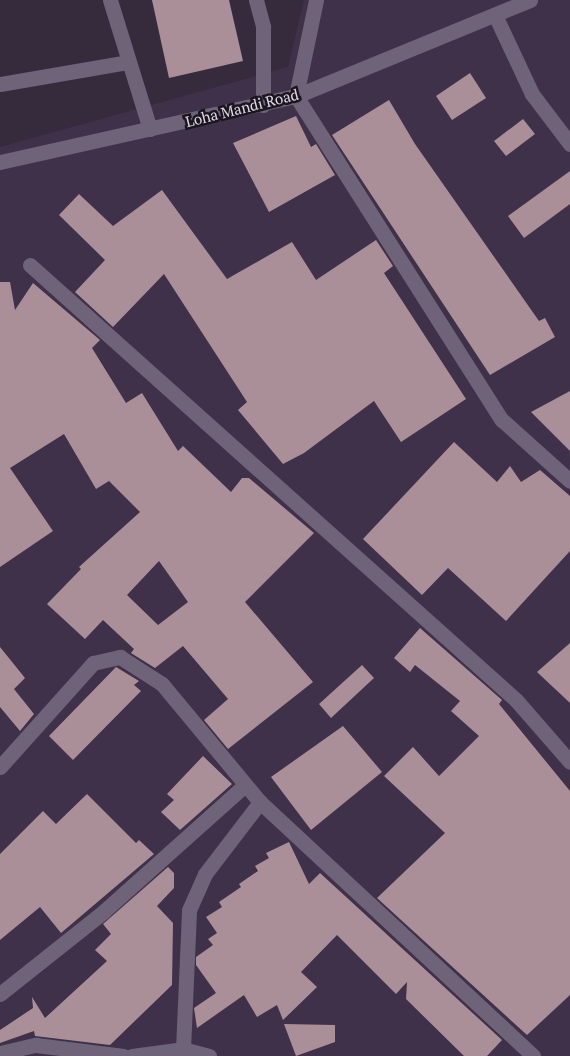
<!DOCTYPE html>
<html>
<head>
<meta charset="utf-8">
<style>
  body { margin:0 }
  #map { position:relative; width:570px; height:1056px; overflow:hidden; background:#352b3d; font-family:"PT Serif",serif }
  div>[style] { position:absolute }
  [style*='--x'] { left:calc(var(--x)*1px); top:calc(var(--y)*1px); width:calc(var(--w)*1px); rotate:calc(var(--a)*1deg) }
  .built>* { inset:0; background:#3f3149 }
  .building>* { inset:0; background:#aa8f98 }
  .minor>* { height:15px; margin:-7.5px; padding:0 7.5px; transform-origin:7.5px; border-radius:7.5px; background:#6e6378 }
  span { translate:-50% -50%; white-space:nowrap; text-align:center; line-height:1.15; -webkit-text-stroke:5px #1a151e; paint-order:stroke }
  .street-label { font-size:15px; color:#e0d9e5 }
</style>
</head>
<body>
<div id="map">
  <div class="built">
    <div style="clip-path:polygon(304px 0,570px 0,570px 1056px,0 1056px,0 147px,288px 67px)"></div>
  </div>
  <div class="building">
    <div style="clip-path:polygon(152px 0,229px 0,243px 61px,169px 78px)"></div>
    <div style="clip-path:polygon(470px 73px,486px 98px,452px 120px,436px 96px)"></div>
    <div style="clip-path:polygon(389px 100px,415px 144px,539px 321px,545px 318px,555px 337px,490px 375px,332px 135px)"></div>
    <div style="clip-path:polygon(296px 116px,311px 147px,316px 144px,335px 175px,269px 212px,233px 143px)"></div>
    <div style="clip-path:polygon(523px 119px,535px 134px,506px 156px,494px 141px)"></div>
    <div style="clip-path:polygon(570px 171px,570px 204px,524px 238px,508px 216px)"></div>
    <div style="clip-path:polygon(162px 190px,227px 279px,292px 242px,316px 280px,376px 240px,393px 266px,384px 273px,466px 399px,401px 442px,374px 401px,304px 453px,283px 464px,238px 410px,247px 402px,164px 274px,113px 327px,75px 292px,105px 260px,59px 215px,79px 194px,113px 226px)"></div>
    <div style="clip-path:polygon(evenodd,0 282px,10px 282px,15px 310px,33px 283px,100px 340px,92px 348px,126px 403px,142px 393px,178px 451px,183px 446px,231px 492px,242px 478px,249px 478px,314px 533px,245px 602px,313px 682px,228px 749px,204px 720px,228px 699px,183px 646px,155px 668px,131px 653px,134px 649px,103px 620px,85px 639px,47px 604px,81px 569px,79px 567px,140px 512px,109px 481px,96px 489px,64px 434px,10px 468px,53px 531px,0 567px,0 282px,159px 561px,188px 602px,158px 625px,127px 595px,159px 561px)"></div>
    <div style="clip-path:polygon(570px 391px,570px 451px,531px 412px)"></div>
    <div style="clip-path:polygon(454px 442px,497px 482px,510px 466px,521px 482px,540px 470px,570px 496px,570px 551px,506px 621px,448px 568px,422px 595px,363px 539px)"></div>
    <div style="clip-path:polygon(420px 628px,502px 700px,499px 704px,570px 791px,570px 995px,527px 1035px,377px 898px,445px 833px,384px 776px,413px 747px,439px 776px,479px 736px,451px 711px,460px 701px,415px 665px,410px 672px,394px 658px)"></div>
    <div style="clip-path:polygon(570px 643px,570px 703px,537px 672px)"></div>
    <div style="clip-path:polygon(0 647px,25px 678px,14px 689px,34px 714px,20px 731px,0 707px)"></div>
    <div style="clip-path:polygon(362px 665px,374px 678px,331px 718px,319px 704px)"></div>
    <div style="clip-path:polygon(116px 667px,139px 681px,134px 685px,141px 691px,73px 760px,49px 736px)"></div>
    <div style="clip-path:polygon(343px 726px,382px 772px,311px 830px,271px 777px)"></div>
    <div style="clip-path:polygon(203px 756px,232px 784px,180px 830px,161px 812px,174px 800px,167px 794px)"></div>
    <div style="clip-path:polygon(87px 794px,136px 843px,139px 840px,154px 854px,61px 933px,40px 907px,0 940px,0 854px,43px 811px,56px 824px)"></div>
    <div style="clip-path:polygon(289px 842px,309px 884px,320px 873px,502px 1040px,487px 1056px,464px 1056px,406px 999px,407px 982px,396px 994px,337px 935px,301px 972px,317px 987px,283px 1020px,277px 1005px,257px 1017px,244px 995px,197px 1028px,194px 1008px,216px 993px,196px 965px,196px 957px,213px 945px,208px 939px,217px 933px,206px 917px,222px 907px,219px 902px,241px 887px,239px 884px,258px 871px,255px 866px,269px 858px,266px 853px)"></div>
    <div style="clip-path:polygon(168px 867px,174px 873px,174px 888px,157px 906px,173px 923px,172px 985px,110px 1045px,35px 1036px,34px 1031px,0 1043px,0 1030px,33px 1008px,32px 997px,45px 1018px,107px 961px,95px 950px,111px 934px,103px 924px)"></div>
    <div style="clip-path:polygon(284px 1024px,335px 1025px,335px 1042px,296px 1056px)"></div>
  </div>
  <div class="minor">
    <div style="--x:110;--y:0;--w:135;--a:72.8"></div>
    <div style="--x:256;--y:0;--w:28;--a:75"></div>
    <div style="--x:263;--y:27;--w:78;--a:90"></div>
    <div style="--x:316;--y:0;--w:98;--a:101.8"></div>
    <div style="--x:296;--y:96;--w:384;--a:57.6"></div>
    <div style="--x:502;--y:420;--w:91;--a:41.9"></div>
    <div style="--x:495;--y:15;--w:87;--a:64.9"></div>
    <div style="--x:532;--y:94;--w:63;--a:52.8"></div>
    <div style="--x:0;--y:84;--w:129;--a:-9.8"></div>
    <div style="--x:0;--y:162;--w:303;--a:-12.6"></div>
    <div style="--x:296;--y:96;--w:253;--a:-22.3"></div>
    <div style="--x:30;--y:265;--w:652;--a:41.83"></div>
    <div style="--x:516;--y:700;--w:82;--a:48.9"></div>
    <div style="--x:0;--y:767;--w:140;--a:-48.2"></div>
    <div style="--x:93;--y:663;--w:28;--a:-13"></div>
    <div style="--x:120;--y:657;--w:50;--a:32.7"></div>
    <div style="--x:162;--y:684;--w:153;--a:50.3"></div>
    <div style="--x:260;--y:802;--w:373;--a:42.9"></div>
    <div style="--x:0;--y:994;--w:132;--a:-38.5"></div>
    <div style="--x:103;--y:912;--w:191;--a:-41.8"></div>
    <div style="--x:183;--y:1049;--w:139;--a:-87.5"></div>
    <div style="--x:189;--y:910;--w:39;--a:-66"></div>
    <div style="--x:205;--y:874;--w:91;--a:-52.6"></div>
    <div style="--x:0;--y:1053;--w:37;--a:-13"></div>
    <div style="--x:36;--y:1045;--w:88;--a:7.2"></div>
    <div style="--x:132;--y:1056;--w:51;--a:-7.8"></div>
    <div style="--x:183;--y:1049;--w:27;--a:15"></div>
  </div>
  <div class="street-label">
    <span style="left:242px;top:108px;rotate:-14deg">Loha Mandi Road</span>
  </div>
</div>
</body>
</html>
